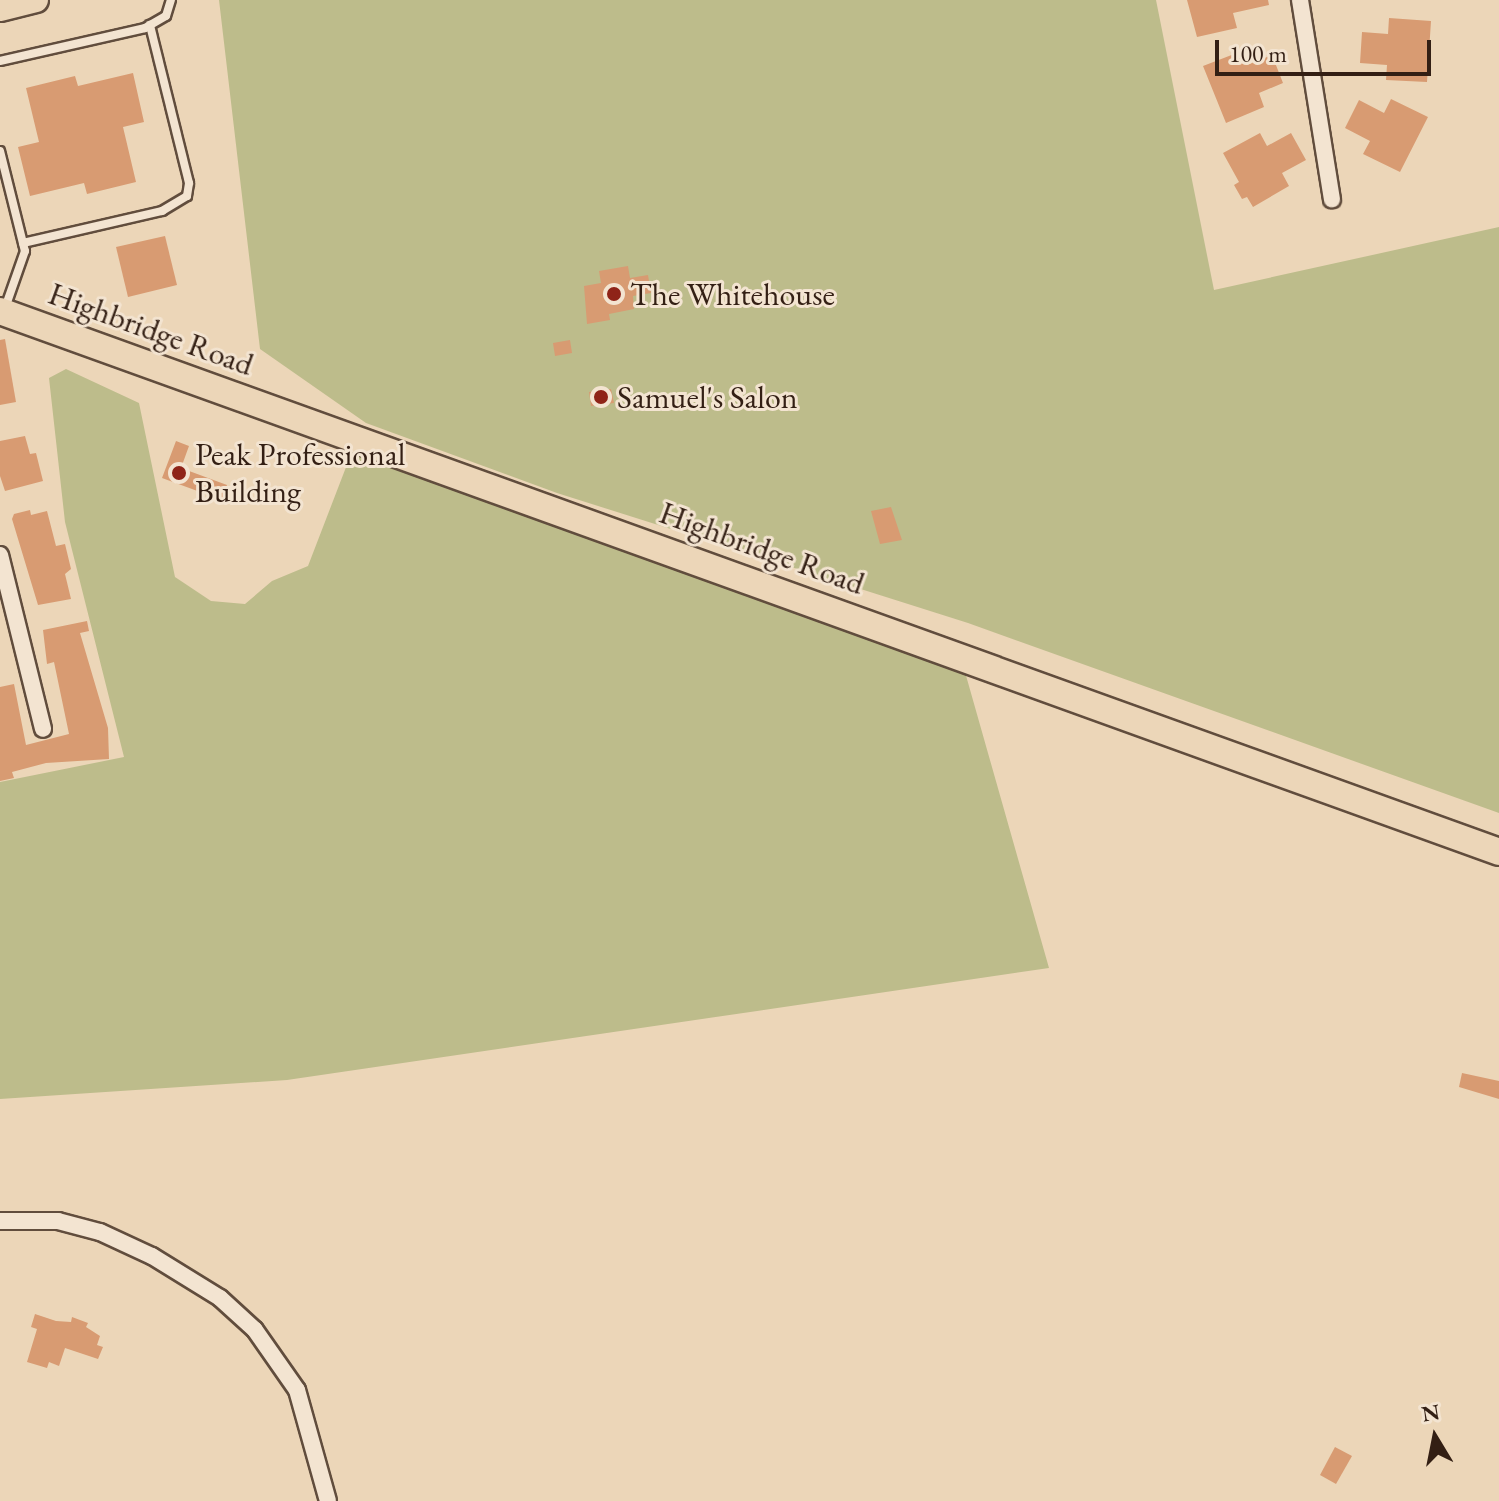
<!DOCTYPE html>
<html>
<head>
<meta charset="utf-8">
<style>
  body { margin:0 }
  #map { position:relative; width:1499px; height:1501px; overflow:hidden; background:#ecd6b8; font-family:"EB Garamond",serif }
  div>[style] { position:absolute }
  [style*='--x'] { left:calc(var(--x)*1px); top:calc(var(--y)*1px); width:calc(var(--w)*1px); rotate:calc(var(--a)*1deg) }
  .green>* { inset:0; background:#bdbc8b }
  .building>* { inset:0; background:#d89b72 }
  .roads { filter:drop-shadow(2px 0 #614d3d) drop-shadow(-2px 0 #614d3d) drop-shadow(0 2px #614d3d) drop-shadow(0 -2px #614d3d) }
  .service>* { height:8px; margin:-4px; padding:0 4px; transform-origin:4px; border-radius:4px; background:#f3e4d1 }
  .minor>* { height:16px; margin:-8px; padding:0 8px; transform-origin:8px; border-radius:8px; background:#f3e4d1 }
  .primary>* { height:24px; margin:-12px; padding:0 12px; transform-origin:12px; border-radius:12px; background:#ecd6b8 }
  .trunk>* { height:26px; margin:-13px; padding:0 13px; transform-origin:13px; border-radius:13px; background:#ecd6b8 }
  .dots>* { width:22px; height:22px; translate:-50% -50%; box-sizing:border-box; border:4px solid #f3e4d1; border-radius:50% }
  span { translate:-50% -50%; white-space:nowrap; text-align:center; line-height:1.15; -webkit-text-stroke:6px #f3e4d1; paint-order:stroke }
  .poi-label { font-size:32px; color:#331f14 }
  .left { translate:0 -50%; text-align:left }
  .street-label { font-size:32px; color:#331f14 }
  .north { position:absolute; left:1395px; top:1397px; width:80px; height:80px; -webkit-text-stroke:6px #f3e4d1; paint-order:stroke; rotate:350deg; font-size:22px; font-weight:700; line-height:32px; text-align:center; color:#331f14 }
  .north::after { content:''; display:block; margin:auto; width:28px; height:36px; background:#331f14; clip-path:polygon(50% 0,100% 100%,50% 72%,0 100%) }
  .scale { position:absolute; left:1215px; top:40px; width:216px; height:36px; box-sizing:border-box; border:4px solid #331f14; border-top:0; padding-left:10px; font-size:24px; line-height:28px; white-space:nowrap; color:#331f14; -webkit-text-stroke:6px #f3e4d1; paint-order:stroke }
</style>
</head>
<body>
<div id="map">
  <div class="green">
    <div style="clip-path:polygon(219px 0,1156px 0,1214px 290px,1499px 227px,1499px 813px,968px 623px,557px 493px,366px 423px,260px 349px)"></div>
    <div style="clip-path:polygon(66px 369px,139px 403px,175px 577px,211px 601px,245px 604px,272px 581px,308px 566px,353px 449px,965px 672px,1049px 968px,287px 1080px,0 1099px,0 782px,124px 757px,65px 522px,49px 378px)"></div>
  </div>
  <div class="building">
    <div style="clip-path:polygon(1187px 0,1268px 0,1269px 5px,1233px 13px,1237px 28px,1197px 37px)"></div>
    <div style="clip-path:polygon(1389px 18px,1431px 21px,1427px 82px,1386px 80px,1387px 65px,1360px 63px,1362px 32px,1388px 34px)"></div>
    <div style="clip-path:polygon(1242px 51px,1247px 65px,1272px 55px,1283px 83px,1259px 93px,1264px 107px,1226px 123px,1203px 66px)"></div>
    <div style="clip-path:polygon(133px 73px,144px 122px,123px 127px,136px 182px,87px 194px,84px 183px,30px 196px,18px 147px,39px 142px,26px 88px,75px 76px,78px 86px)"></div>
    <div style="clip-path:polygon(1391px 99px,1428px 117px,1400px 172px,1363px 154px,1370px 141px,1345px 128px,1359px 100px,1384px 113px)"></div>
    <div style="clip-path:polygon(1260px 133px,1267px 146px,1291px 133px,1306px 160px,1282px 173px,1289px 186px,1253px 207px,1247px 197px,1242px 199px,1234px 185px,1239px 182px,1223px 153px)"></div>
    <div style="clip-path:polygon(165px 236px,177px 285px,128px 297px,116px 247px)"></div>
    <div style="clip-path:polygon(628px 266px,630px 278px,648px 275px,651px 293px,633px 296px,634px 309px,609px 314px,610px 320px,587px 324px,584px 286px,601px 283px,599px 271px)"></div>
    <div style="clip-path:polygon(5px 339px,16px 402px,0 405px,0 340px)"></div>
    <div style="clip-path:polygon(570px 340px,572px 353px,555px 356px,553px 343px)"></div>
    <div style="clip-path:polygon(611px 389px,614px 403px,591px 406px,589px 392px)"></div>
    <div style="clip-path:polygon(25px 436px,30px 454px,36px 453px,43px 481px,5px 491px,0 476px,0 441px)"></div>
    <div style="clip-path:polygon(176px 441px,189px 446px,181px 468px,227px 485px,222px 500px,162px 478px)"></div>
    <div style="clip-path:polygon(891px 507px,902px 540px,880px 544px,871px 511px)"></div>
    <div style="clip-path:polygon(30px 510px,31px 515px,47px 511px,56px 546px,65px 544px,71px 569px,65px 574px,71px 599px,38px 605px,12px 519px,14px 514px)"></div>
    <div style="clip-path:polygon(87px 621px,89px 631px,80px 633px,108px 728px,109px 759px,46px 763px,12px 772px,14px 778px,0 781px,0 687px,14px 684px,26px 745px,69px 734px,54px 662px,47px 664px,43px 630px)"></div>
    <div style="clip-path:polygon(1462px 1073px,1499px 1081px,1499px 1099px,1459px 1087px)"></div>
    <div style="clip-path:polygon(35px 1314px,56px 1321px,71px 1322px,72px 1317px,88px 1323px,86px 1327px,100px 1336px,97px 1345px,103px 1347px,98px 1359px,65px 1348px,59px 1366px,49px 1362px,47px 1368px,27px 1362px,37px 1329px,31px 1327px)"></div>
    <div style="clip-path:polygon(1335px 1447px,1352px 1456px,1336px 1484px,1320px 1475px)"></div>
  </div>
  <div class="roads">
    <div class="service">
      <div style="--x:0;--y:61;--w:149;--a:-12.8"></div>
      <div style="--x:145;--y:28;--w:24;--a:-30"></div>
      <div style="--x:166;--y:16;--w:17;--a:-73"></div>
      <div style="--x:0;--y:151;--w:103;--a:76"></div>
      <div style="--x:25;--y:251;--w:60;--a:109.3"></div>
      <div style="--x:23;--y:243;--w:143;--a:-13"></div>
      <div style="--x:162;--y:211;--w:29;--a:-31"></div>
      <div style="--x:187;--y:196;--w:13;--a:-81"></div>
      <div style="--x:189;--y:183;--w:163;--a:-103.9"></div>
    </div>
    <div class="minor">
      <div style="--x:1300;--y:0;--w:202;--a:80.9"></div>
      <div style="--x:0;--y:555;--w:179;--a:76.1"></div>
      <div style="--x:0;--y:1221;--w:58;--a:0"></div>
      <div style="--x:58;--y:1221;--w:43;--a:14.7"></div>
      <div style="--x:100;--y:1232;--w:57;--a:24.8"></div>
      <div style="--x:152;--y:1256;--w:80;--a:31.7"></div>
      <div style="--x:220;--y:1298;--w:47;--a:42.4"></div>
      <div style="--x:255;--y:1330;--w:73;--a:55"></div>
      <div style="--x:297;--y:1390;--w:115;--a:74.4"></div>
    </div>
    <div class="primary">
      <div style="--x:0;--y:9;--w:37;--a:-14"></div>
    </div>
    <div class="trunk">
      <div style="--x:0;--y:311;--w:1594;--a:19.84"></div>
    </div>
  </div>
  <div class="dots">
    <div style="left:614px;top:294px;background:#8f2418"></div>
    <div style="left:601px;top:397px;background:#8f2418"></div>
    <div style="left:179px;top:473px;background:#8f2418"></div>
  </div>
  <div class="poi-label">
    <span class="left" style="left:630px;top:294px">The Whitehouse</span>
    <span class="left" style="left:617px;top:397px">Samuel's Salon</span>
    <span class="left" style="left:195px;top:473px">Peak Professional<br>Building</span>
  </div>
  <div class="street-label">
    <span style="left:151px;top:329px;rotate:20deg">Highbridge Road</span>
    <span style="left:762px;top:548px;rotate:20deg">Highbridge Road</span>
  </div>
  <div class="north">N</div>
  <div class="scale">100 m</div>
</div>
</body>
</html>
